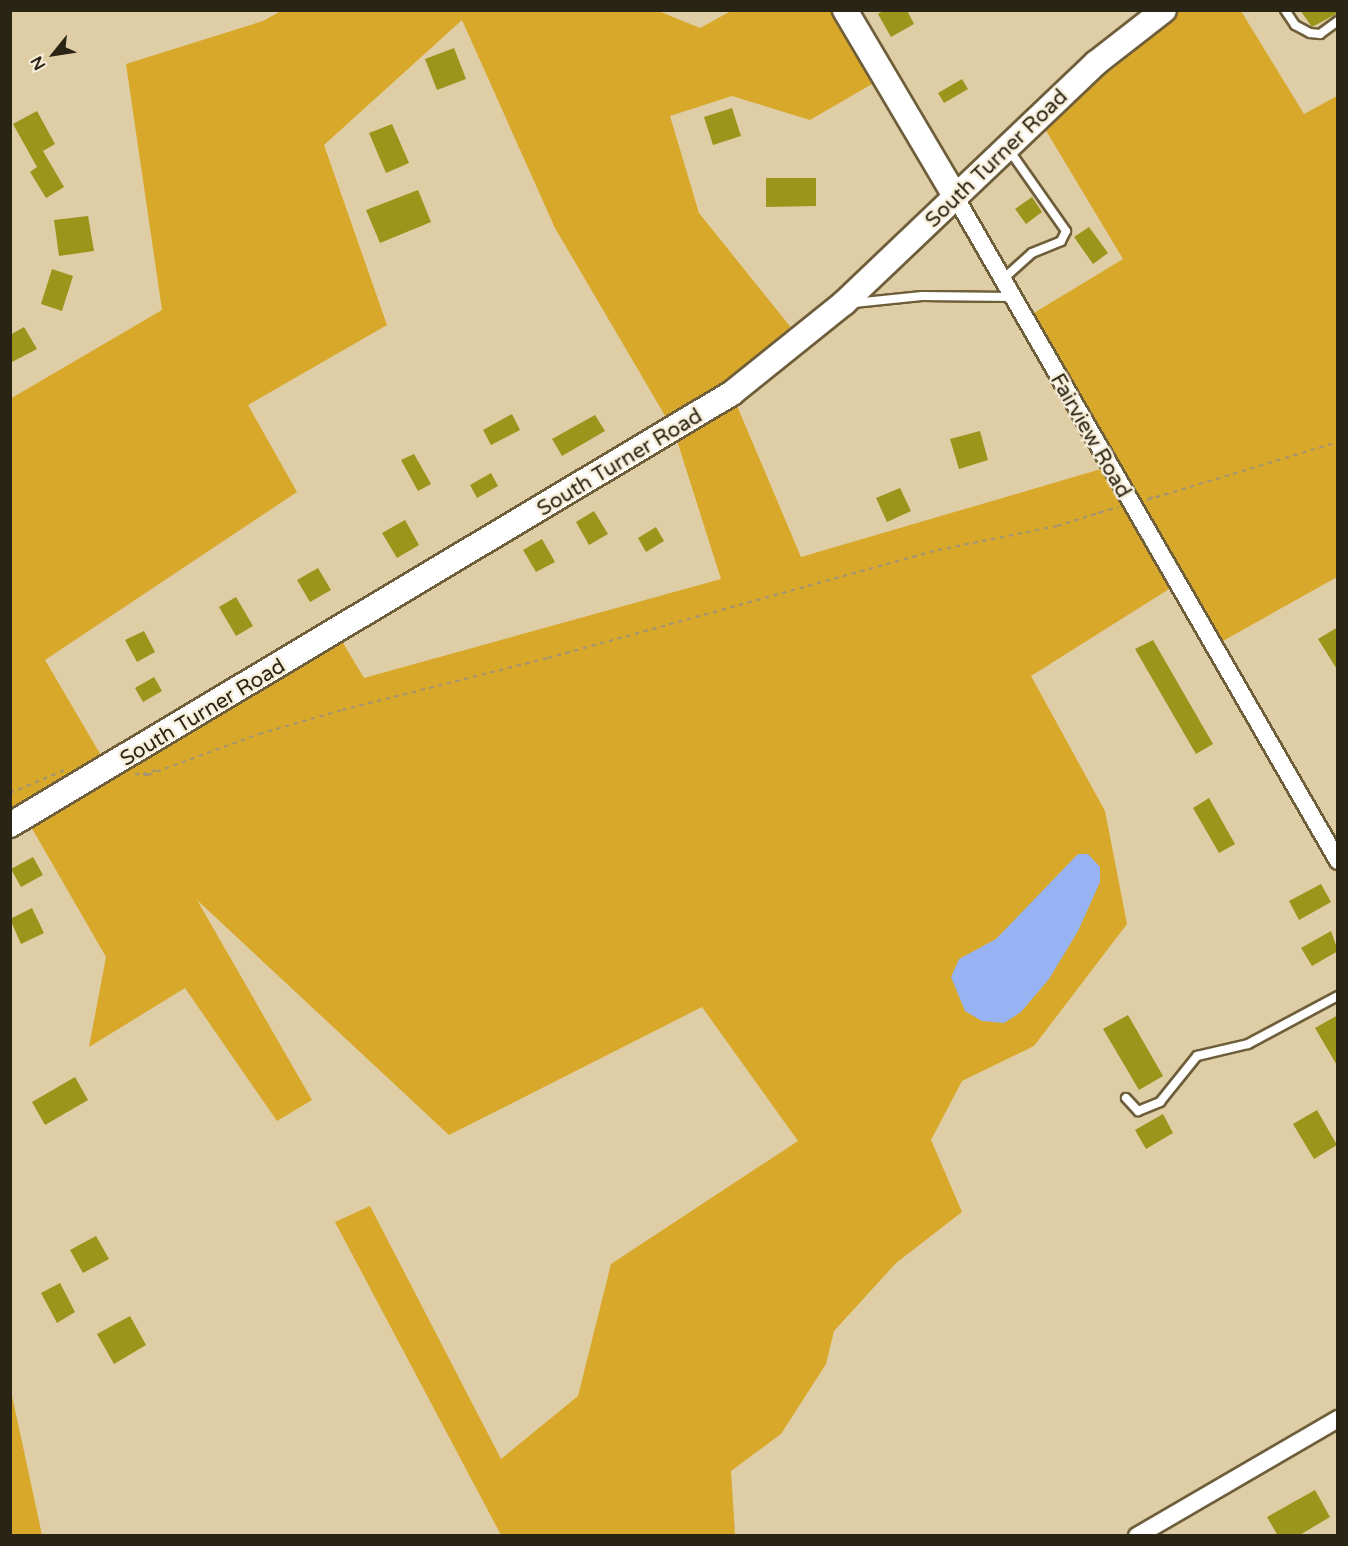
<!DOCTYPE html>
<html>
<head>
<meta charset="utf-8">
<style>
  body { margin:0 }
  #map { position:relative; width:1348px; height:1546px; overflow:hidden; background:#dfcda5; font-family:"Varela Round",sans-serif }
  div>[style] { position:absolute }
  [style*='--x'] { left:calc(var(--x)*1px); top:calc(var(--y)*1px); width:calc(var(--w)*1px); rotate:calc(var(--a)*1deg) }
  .green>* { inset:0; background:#d8a82a }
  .water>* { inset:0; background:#97b3f4 }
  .building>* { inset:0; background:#9b951c }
  .path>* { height:2px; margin-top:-1px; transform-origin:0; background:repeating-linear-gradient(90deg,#a29474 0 4.5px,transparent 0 9px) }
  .roads { filter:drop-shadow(2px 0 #6e5e3a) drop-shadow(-2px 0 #6e5e3a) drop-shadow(0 2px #6e5e3a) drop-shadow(0 -2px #6e5e3a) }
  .lane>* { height:8px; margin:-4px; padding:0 4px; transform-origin:4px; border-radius:4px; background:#fff }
  .street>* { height:16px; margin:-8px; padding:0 8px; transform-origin:8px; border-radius:8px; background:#fff }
  .secondary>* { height:24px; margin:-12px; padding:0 12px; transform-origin:12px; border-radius:12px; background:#fff }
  span { translate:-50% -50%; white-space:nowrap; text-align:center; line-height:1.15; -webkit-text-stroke:5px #f8efdb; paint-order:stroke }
  .street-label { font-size:21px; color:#2a2414 }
  .frame { position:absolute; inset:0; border:12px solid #2a2414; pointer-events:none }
  .north { position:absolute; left:24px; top:24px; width:60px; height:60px; -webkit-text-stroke:4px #f8efdb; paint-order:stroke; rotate:240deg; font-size:16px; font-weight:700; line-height:24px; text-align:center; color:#2a2414 }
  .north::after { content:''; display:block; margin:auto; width:21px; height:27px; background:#2a2414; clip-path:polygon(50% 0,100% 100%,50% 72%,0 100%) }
</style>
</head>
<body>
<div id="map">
  <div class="green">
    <div style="clip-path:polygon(evenodd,656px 10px,700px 28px,731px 11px,845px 11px,884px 77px,810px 120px,732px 96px,670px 116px,699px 213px,801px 340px,732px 394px,801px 557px,1108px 467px,1024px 319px,1123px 259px,1039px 119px,1164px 11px,1241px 11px,1304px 114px,1337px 96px,1337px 577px,1214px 646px,1177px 584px,1031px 676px,1105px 811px,1127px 924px,1034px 1046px,962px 1081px,931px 1140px,962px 1212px,896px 1263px,834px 1331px,826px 1364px,781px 1434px,731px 1471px,735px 1535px,501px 1535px,335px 1222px,370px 1206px,501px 1459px,578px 1396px,611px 1264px,798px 1141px,702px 1007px,449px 1135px,197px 900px,312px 1100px,277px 1121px,185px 988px,89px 1047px,106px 957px,26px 818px,11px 825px,10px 399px,162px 310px,126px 64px,263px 21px,281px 11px,656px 10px,462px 20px,555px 228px,674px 431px,721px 579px,364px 678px,337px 633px,109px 769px,45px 660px,297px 492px,248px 405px,387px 325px,324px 145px,462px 20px)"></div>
    <div style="clip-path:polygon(10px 1389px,11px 1391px,42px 1535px,11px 1535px)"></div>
  </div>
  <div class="water">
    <div style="clip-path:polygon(1078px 854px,1088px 854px,1100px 867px,1100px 882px,1078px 931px,1049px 979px,1021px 1012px,1004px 1023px,982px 1021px,965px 1011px,951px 977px,959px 959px,996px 939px)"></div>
  </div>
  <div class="building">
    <div style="clip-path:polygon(885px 10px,907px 10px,914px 24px,891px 37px,878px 14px)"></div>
    <div style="clip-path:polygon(1300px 10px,1338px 10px,1338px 13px,1312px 27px)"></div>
    <div style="clip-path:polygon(454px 48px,466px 79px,437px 90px,425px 59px)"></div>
    <div style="clip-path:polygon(962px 79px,968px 89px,944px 103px,938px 93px)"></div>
    <div style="clip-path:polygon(732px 108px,741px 136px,713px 145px,704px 117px)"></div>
    <div style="clip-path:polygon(37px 111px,55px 144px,43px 151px,64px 187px,46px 198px,30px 172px,37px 167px,13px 124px)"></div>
    <div style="clip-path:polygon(392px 124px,409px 163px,386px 173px,369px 133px)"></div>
    <div style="clip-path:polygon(766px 178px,816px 178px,816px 206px,766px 207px)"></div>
    <div style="clip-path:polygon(418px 190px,431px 222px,380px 243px,366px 210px)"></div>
    <div style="clip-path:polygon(1032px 197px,1042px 212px,1026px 224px,1015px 209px)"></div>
    <div style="clip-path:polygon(88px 216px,94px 251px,59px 256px,54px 220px)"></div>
    <div style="clip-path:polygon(1089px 227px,1108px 253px,1093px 264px,1074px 237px)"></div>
    <div style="clip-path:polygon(52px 269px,73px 276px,62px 311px,41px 304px)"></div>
    <div style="clip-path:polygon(24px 327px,37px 349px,10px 363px,10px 335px)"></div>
    <div style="clip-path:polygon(512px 414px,520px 430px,491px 445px,483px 430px)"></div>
    <div style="clip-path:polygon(595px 415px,605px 431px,562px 456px,552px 439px)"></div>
    <div style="clip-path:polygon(980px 431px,988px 460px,959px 469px,950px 439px)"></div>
    <div style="clip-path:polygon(414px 454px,431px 484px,418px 491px,401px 460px)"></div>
    <div style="clip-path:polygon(491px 473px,498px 486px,477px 498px,470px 485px)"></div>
    <div style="clip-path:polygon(900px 488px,911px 511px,887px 522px,876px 498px)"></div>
    <div style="clip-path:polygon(594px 511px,608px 534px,589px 545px,576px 522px)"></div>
    <div style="clip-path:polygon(405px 520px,419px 545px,397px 558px,382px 533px)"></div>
    <div style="clip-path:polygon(656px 527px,664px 541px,646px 552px,638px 538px)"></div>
    <div style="clip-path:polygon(542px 539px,555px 562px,536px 572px,523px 550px)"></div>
    <div style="clip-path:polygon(318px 568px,331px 590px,310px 602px,297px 580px)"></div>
    <div style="clip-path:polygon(236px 597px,253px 626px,236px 636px,219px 607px)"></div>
    <div style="clip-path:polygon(1338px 627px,1338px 671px,1318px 639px)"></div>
    <div style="clip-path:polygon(144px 631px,155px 652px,137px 662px,125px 640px)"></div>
    <div style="clip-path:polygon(1153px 640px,1213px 744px,1196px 754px,1135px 649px)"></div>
    <div style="clip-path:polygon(154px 677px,162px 691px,143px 702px,135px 688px)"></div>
    <div style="clip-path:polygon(1209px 798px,1235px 844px,1219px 853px,1193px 808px)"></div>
    <div style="clip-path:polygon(33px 857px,43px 875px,21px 887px,11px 869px)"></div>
    <div style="clip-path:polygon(1321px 884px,1331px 902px,1299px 920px,1289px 901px)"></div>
    <div style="clip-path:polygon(32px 908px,44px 933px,21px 944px,10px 919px)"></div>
    <div style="clip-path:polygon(1331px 931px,1338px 951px,1312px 966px,1301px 948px)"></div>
    <div style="clip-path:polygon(1128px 1015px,1163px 1076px,1139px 1090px,1103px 1029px)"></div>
    <div style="clip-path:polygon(1338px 1015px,1338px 1067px,1315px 1028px)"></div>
    <div style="clip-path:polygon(75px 1077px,88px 1100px,45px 1125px,32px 1102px)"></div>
    <div style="clip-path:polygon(1317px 1110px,1337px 1145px,1314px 1159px,1293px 1124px)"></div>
    <div style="clip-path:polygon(1163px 1114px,1173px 1133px,1146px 1149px,1135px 1130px)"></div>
    <div style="clip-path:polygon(96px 1236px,109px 1259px,83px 1273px,70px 1250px)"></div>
    <div style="clip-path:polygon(60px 1283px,75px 1312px,57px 1323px,41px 1293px)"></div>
    <div style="clip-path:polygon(130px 1316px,146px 1345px,114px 1364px,97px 1334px)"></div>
    <div style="clip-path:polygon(1315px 1490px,1330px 1517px,1298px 1536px,1278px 1536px,1267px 1517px)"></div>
  </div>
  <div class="path">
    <div style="--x:1149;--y:498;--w:11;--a:-10"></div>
    <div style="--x:1147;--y:500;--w:200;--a:-16.9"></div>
    <div style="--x:1098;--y:513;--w:10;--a:-17"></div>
    <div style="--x:135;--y:774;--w:13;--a:4"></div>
    <div style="--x:148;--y:775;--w:118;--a:-20.3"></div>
    <div style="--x:259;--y:734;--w:86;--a:-16.1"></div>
    <div style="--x:342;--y:710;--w:212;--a:-14.2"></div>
    <div style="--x:548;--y:658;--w:405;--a:-15.5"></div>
    <div style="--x:938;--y:550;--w:121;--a:-11.4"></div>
    <div style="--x:1057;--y:526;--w:64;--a:-17.3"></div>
    <div style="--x:143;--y:774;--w:14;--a:-17"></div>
    <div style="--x:10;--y:793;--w:62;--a:-22.8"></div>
  </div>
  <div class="roads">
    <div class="lane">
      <div style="--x:1285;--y:10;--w:18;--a:56"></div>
      <div style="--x:1295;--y:25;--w:17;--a:28"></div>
      <div style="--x:1310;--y:33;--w:10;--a:6"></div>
      <div style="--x:1320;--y:34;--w:22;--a:-36"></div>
      <div style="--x:1002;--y:280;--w:40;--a:-42"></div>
      <div style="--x:1032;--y:253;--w:31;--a:-22"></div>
      <div style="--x:1061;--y:241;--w:11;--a:-63"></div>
      <div style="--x:1066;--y:231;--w:99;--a:-125.1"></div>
      <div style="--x:854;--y:303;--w:68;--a:-5.9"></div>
      <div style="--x:922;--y:296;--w:89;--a:0.6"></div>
      <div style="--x:1126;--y:1098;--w:18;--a:47"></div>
      <div style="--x:1138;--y:1111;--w:24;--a:-22"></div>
      <div style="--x:1160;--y:1102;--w:59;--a:-51.2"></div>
      <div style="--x:1197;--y:1056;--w:52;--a:-13.2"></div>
      <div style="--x:1248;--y:1044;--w:102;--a:-28.1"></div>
    </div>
    <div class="street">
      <div style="--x:956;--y:198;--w:765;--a:60.05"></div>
      <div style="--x:1137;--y:1536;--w:233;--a:-30.2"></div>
    </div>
    <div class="secondary">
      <div style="--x:845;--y:10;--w:218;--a:59.4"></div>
      <div style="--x:10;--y:825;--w:841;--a:-30.89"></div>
      <div style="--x:732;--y:393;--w:144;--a:-38.8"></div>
      <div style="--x:844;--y:303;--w:348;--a:-43.6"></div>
      <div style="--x:1096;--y:63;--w:86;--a:-37.9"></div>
    </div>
  </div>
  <div class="street-label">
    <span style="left:997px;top:159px;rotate:-44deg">South Turner Road</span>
    <span style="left:1090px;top:436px;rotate:60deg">Fairview Road</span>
    <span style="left:620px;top:463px;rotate:-31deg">South Turner Road</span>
    <span style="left:203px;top:713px;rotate:-31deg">South Turner Road</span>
  </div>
  <div class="frame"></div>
  <div class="north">N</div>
</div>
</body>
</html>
